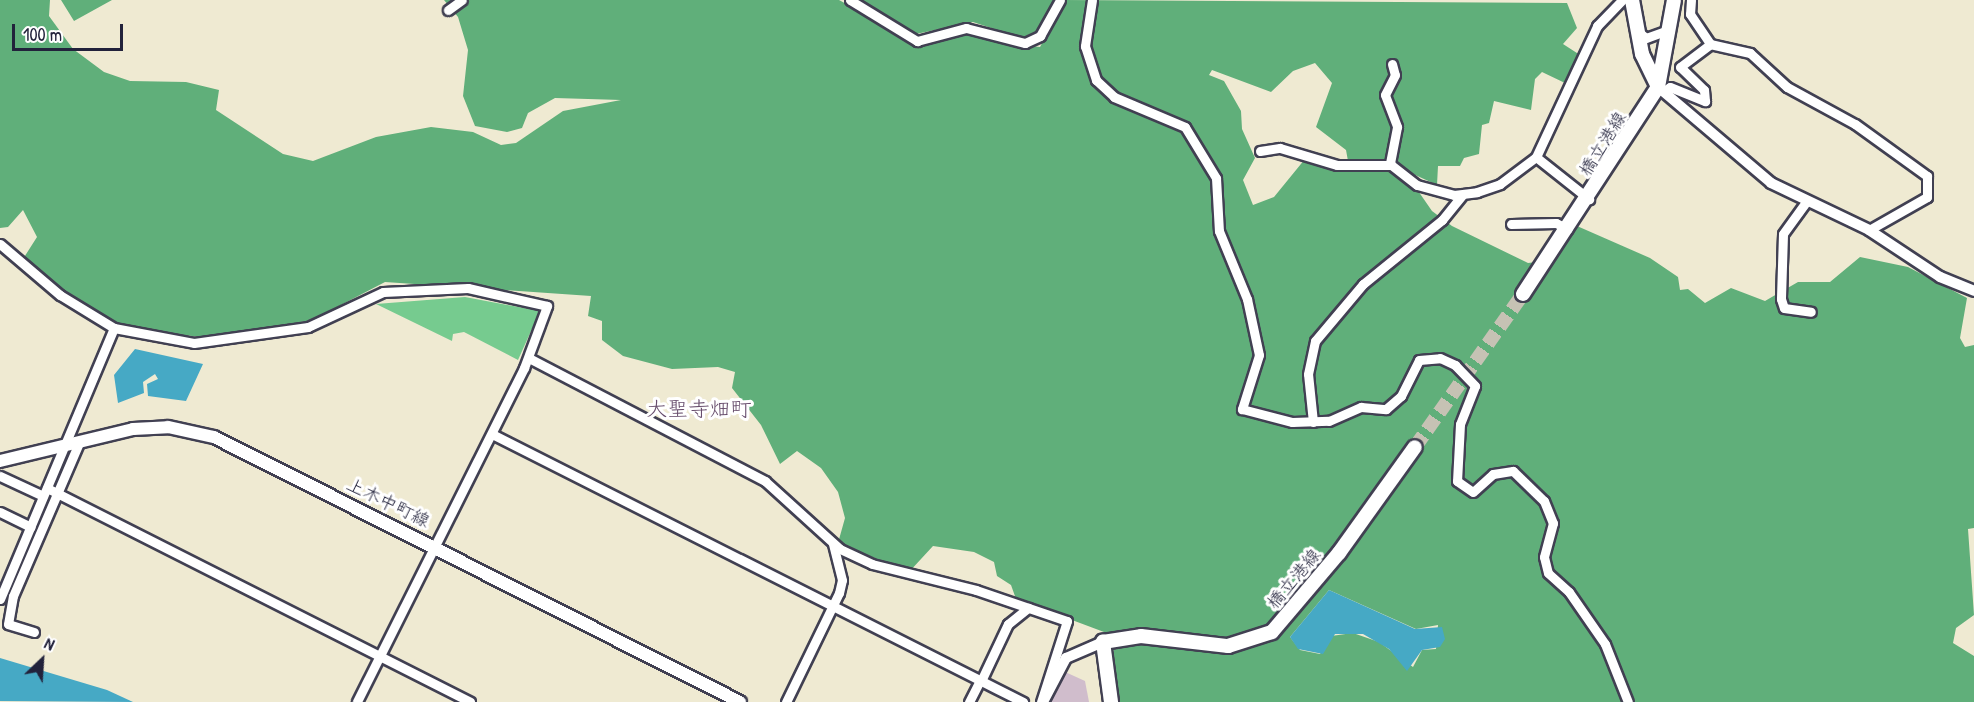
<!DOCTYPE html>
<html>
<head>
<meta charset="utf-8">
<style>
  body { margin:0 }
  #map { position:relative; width:1974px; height:702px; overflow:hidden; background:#efead2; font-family:"Patrick Hand","Klee One",sans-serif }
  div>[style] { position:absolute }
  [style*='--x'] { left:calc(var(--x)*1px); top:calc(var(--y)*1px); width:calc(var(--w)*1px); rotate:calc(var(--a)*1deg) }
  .industrial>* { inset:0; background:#d0bdcc }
  .green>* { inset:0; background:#76cb8f }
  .forest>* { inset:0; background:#60af7a }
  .water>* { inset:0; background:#46a9c5 }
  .primary-tunnel>* { height:14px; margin-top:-7px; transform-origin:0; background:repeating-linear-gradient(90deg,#c6c2b4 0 14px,transparent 0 21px) }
  .roads { filter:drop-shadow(2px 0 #414052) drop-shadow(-2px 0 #414052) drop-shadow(0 2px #414052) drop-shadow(0 -2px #414052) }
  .minor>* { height:9px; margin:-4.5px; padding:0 4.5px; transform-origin:4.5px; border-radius:4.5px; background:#fff }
  .tertiary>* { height:10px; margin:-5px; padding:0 5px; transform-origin:5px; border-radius:5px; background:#fff }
  .secondary>* { height:12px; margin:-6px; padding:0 6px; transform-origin:6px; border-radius:6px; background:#fff }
  .primary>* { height:14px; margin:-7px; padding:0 7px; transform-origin:7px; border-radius:7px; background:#fff }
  span { translate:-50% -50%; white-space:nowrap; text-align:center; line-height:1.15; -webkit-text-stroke:6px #fff; paint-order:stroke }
  .street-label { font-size:18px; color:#22223b }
  .quarter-label { font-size:21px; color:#674d6c }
  .north { position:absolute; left:12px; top:630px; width:60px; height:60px; -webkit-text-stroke:4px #fff; paint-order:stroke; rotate:25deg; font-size:16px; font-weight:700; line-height:24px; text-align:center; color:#22223b }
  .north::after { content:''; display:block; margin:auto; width:21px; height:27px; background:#22223b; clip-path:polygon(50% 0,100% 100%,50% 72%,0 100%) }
  .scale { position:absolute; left:12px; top:24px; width:111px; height:27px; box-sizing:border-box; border:3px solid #22223b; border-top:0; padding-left:8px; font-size:18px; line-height:21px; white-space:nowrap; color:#22223b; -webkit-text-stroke:4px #fff; paint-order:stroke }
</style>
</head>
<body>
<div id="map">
  <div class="industrial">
    <div style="clip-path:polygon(1063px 671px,1085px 681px,1089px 702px,1047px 702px)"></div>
  </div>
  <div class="green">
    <div style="clip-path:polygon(465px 297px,540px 311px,518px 360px,464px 332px,453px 334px,452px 341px,376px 304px)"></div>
  </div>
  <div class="forest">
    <div style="clip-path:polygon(evenodd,0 0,112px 0,74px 21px,61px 0,50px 0,49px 16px,73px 49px,104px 72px,130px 81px,186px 82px,219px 90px,216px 110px,283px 154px,313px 161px,376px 137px,431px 127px,473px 132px,501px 145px,516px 143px,563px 111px,621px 100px,555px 98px,528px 113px,522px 128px,507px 132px,475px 126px,463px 96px,468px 50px,458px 17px,444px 0,839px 0,923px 46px,954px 35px,983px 34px,1002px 43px,1040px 47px,1065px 0,1567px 3px,1577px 28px,1563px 44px,1580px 55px,1565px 83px,1542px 72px,1535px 79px,1531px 110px,1494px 101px,1489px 123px,1482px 125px,1479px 154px,1464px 158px,1460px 166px,1438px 166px,1437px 185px,1387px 162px,1348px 161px,1346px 150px,1316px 127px,1332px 83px,1315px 63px,1293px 71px,1271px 92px,1212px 70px,1209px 75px,1224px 81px,1241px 111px,1242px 129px,1255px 158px,1243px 180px,1253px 205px,1274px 197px,1305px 159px,1346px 169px,1391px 170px,1414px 185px,1432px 211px,1452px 226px,1528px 263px,1553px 260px,1577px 226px,1650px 258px,1678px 277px,1680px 290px,1688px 289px,1705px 303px,1731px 288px,1765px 301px,1798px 282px,1830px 282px,1860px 257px,1908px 267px,1967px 298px,1960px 338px,1965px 347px,1974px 345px,1974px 528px,1968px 529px,1974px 615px,1956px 628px,1953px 643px,1974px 656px,1974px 702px,1118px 702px,1112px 635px,1016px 599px,1011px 585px,997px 576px,994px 562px,974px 552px,933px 546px,909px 572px,838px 543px,845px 518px,838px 492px,821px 468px,797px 451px,780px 464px,761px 425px,732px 388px,735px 372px,718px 367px,672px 369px,623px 356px,602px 340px,602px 321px,588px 316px,591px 296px,385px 282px,312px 320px,208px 338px,128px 328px,65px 296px,23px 259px,37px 237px,23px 210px,8px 227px,0 228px,0 0,1329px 590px,1416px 629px,1438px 625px,1436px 649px,1422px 650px,1413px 667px,1379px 642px,1353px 633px,1331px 636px,1320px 654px,1300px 650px,1290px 637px,1329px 590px)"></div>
    <div style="clip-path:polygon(858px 0,1054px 0,1036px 33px,1024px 39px,973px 22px,916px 34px)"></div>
  </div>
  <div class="water">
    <div style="clip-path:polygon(135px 349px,203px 364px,186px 401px,148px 396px,147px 384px,158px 379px,155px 374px,143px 382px,144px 393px,118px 403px,114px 375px)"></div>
    <div style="clip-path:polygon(1329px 590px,1415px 629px,1442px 627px,1445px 639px,1440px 647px,1422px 650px,1407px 671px,1389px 649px,1363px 634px,1335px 634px,1323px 654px,1298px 649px,1290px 637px)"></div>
    <div style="clip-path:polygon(0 658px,107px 690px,133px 702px,0 701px)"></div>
  </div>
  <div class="primary-tunnel">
    <div style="--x:1415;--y:447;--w:187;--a:-54.8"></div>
  </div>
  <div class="roads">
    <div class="minor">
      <div style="--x:850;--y:0;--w:79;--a:31.5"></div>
      <div style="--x:917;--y:41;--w:51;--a:-14.9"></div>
      <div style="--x:966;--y:28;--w:61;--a:14.3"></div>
      <div style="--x:1025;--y:43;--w:17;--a:-25"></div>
      <div style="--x:1040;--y:36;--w:41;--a:-60.9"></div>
      <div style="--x:1092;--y:0;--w:47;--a:98.7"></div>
      <div style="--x:1085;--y:46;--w:36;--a:72"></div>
      <div style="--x:1096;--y:80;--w:25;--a:43"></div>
      <div style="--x:1114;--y:97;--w:77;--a:22.9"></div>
      <div style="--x:1185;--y:127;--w:60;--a:58.7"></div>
      <div style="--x:1216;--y:178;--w:53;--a:86.8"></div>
      <div style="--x:1219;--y:231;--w:74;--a:67.6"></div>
      <div style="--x:1247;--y:299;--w:57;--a:77.9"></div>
      <div style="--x:1259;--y:355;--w:57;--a:107.5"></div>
      <div style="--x:1242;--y:409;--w:52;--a:14.6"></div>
      <div style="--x:1292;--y:422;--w:37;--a:-2"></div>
      <div style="--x:1329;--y:421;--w:35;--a:-24"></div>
      <div style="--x:1361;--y:407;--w:25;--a:5"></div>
      <div style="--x:1386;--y:409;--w:20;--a:-41"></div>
      <div style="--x:1401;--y:396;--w:40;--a:-63.4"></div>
      <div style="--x:1419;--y:360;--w:21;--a:-5"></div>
      <div style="--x:1440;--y:358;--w:17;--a:25"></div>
      <div style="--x:1455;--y:365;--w:29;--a:46"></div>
      <div style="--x:1475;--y:386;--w:41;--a:111.5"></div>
      <div style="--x:1460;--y:424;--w:57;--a:93"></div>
      <div style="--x:1457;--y:481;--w:19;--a:35"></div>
      <div style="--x:1473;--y:492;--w:27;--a:-42"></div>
      <div style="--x:1493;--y:474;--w:20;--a:-9"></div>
      <div style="--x:1513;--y:471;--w:43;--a:44.1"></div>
      <div style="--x:1544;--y:501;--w:24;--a:68"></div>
      <div style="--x:1553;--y:523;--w:35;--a:105"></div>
      <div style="--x:1544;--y:557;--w:16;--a:76"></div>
      <div style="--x:1548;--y:573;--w:28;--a:42"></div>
      <div style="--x:1569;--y:592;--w:63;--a:55.3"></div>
      <div style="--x:1605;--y:644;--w:62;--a:68.4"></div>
      <div style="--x:1691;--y:0;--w:14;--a:94"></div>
      <div style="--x:1690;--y:14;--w:36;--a:56"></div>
      <div style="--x:1710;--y:44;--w:41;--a:12.7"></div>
      <div style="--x:1750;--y:53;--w:50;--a:42.6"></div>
      <div style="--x:1787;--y:87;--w:77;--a:28.6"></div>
      <div style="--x:1855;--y:124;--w:89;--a:35.8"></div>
      <div style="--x:1927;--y:176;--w:21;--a:90"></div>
      <div style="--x:1927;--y:197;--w:67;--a:150.4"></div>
      <div style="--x:448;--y:10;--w:17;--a:-36"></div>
      <div style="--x:1641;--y:34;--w:6;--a:39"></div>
      <div style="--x:1646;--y:38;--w:23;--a:-20"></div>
      <div style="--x:1392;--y:64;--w:11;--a:75"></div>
      <div style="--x:1395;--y:75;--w:22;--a:117"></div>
      <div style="--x:1385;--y:95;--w:34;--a:69"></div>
      <div style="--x:1397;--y:127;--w:38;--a:101"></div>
      <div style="--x:1390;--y:164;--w:34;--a:38"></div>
      <div style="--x:1417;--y:185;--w:38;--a:15"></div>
      <div style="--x:1454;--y:195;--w:23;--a:-7"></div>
      <div style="--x:1477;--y:192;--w:24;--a:-19"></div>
      <div style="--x:1500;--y:184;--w:45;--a:-36.9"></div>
      <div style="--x:1536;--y:157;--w:145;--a:-65"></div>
      <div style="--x:1597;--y:26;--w:36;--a:-46"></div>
      <div style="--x:1664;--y:91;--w:7;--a:-34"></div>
      <div style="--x:1670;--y:87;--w:38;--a:22"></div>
      <div style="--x:1705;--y:101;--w:11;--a:-95"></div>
      <div style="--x:1704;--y:90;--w:33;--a:-136"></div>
      <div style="--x:1680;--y:67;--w:38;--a:-37"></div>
      <div style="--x:1260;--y:151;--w:20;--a:-9"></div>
      <div style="--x:1280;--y:148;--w:59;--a:16.6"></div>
      <div style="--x:1337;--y:165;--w:54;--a:0"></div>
      <div style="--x:1536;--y:157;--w:68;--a:38.4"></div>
      <div style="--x:1806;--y:202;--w:39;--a:126"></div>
      <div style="--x:1783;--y:234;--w:65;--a:91.8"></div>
      <div style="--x:1781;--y:299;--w:9;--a:72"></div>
      <div style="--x:1784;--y:308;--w:27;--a:8"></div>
      <div style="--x:1511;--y:224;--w:45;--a:-1.3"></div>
      <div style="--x:1556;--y:223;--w:13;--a:27"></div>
      <div style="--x:0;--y:244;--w:79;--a:40.4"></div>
      <div style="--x:60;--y:295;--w:63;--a:31.4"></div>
      <div style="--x:114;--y:328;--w:81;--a:10.6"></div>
      <div style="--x:194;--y:343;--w:115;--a:-8"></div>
      <div style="--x:308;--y:327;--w:83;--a:-25"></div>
      <div style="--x:383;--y:292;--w:85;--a:-2.7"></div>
      <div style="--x:468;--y:288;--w:81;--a:12.8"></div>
      <div style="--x:547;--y:306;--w:66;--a:110.4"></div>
      <div style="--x:524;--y:368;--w:373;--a:116.6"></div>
      <div style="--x:529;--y:358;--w:266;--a:27.5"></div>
      <div style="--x:765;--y:481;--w:101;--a:42.2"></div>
      <div style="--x:840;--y:549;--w:35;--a:25"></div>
      <div style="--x:872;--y:564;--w:107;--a:14"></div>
      <div style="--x:976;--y:590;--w:96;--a:18.8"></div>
      <div style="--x:1067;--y:621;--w:85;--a:107.8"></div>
      <div style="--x:1313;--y:422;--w:48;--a:-95.9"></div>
      <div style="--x:1308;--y:374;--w:34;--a:-78"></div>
      <div style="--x:1315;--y:341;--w:75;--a:-49.9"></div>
      <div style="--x:1363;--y:284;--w:102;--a:-39"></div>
      <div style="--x:1442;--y:220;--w:32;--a:-51"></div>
      <div style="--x:492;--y:434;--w:595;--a:26.78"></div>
      <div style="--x:0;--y:476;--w:47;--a:24.9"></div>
      <div style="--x:47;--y:488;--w:474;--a:26.8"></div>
      <div style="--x:0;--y:512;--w:34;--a:26"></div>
      <div style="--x:0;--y:599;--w:294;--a:-67.2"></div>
      <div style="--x:34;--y:632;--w:27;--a:-163"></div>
      <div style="--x:8;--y:624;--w:28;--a:-80"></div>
      <div style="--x:13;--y:596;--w:167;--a:-66.7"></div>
      <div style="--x:981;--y:681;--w:63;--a:-64.7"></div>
      <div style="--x:1008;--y:624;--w:26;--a:-39"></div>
      <div style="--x:786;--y:702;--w:121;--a:-64.1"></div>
      <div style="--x:839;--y:593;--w:13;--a:-77"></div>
      <div style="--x:842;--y:580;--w:37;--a:-104"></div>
      <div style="--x:969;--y:702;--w:25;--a:-63"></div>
    </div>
    <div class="tertiary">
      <div style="--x:1658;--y:87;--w:148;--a:40.3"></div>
      <div style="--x:1771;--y:183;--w:109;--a:25.6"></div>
      <div style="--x:1869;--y:230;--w:85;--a:33.5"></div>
      <div style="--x:1940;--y:277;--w:37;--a:22"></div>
      <div style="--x:1043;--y:702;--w:50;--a:-62.4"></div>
      <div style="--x:1066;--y:658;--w:40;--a:-23.4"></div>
    </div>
    <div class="secondary">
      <div style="--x:0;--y:461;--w:137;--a:-13.5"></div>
      <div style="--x:133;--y:429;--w:35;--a:-3"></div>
      <div style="--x:168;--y:427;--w:47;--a:12.3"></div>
      <div style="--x:214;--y:437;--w:589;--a:26.74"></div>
    </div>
    <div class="primary">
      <div style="--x:1632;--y:0;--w:55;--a:79.5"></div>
      <div style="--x:1642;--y:54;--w:37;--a:64"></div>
      <div style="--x:1523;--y:294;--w:247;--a:-56.9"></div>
      <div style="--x:1658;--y:87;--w:88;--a:-79.6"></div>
      <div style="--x:1111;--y:702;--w:61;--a:-97.6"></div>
      <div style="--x:1103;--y:642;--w:38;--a:-9"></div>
      <div style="--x:1141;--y:636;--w:88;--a:6.6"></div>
      <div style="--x:1228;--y:646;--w:46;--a:-17.7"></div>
      <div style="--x:1272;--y:632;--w:104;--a:-49.7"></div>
      <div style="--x:1339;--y:553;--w:130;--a:-54.4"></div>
    </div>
  </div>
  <div class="street-label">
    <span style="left:1603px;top:144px;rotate:-58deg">橋立港線</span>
    <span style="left:388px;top:503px;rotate:26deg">上木中町線</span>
    <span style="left:1294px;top:579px;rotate:-50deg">橋立港線</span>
  </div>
  <div class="quarter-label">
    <span style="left:699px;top:409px">大聖寺畑町</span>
  </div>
  <div class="north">N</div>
  <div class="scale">100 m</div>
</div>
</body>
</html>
